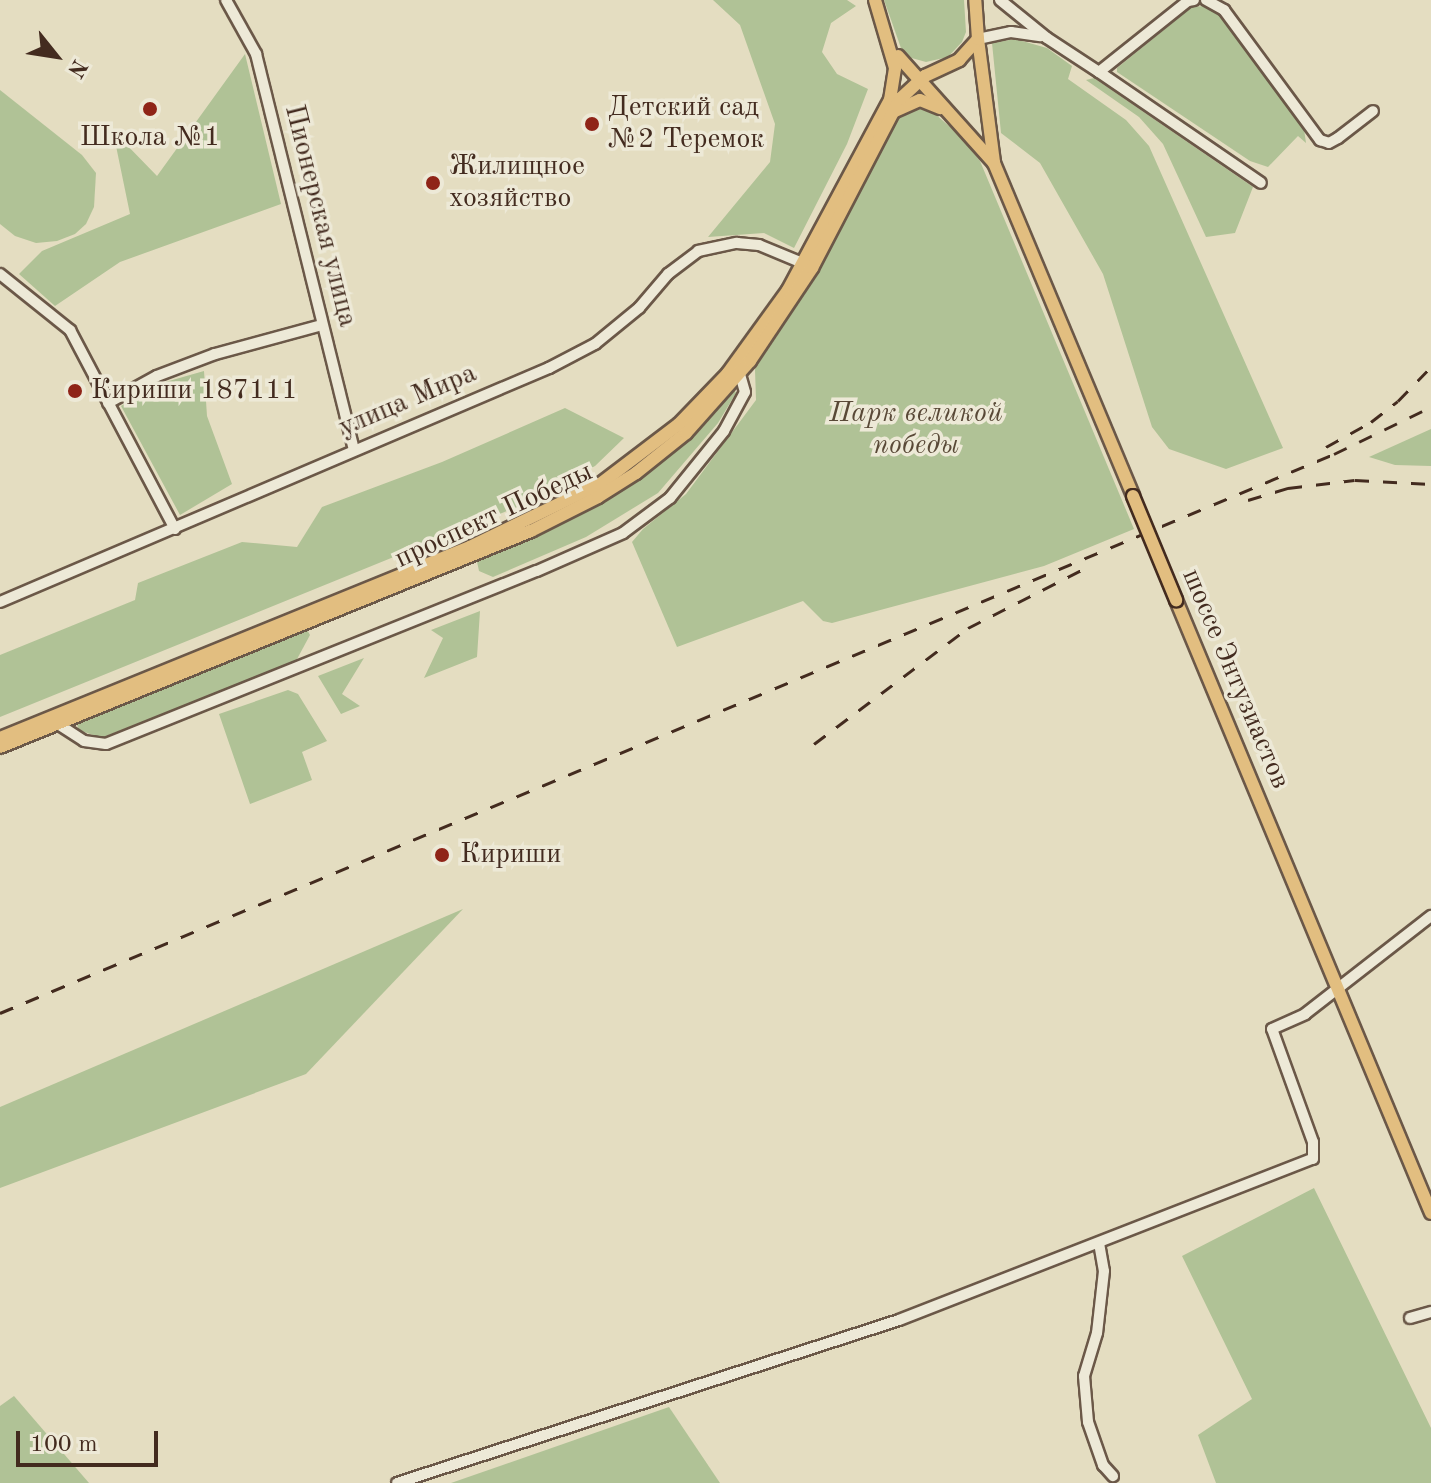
<!DOCTYPE html>
<html>
<head>
<meta charset="utf-8">
<style>
  body { margin:0 }
  #map { position:relative; width:1431px; height:1483px; overflow:hidden; background:#e4ddc1; font-family:"Old Standard TT",serif }
  div>[style] { position:absolute }
  [style*='--x'] { left:calc(var(--x)*1px); top:calc(var(--y)*1px); width:calc(var(--w)*1px); rotate:calc(var(--a)*1deg) }
  .green>* { inset:0; background:#b0c296 }
  .roads { filter:drop-shadow(2px 0 #6b5848) drop-shadow(-2px 0 #6b5848) drop-shadow(0 2px #6b5848) drop-shadow(0 -2px #6b5848) }
  .minor>* { height:10px; margin:-5px; padding:0 5px; transform-origin:5px; border-radius:5px; background:#ede9d7 }
  .major>* { height:12px; margin:-6px; padding:0 6px; transform-origin:6px; border-radius:6px; background:#e2be80 }
  .rail>* { height:3px; margin-top:-1.5px; transform-origin:0; background:repeating-linear-gradient(90deg,#432b1f 0 14px,transparent 0 28px) }
  .bridges { filter:drop-shadow(2px 0 #432b1f) drop-shadow(-2px 0 #432b1f) drop-shadow(0 2px #432b1f) drop-shadow(0 -2px #432b1f) }
  .major-bridge>* { height:12px; margin:-6px; padding:0 6px; transform-origin:6px; border-radius:6px; background:#e2be80 }
  .dots>* { width:22px; height:22px; translate:-50% -50%; box-sizing:border-box; border:4px solid #ede9d7; border-radius:50% }
  span { translate:-50% -50%; white-space:nowrap; text-align:center; line-height:1.15; -webkit-text-stroke:7px #ede9d7; paint-order:stroke }
  .poi-label { font-size:28px; color:#432b1f }
  .left { translate:0 -50%; text-align:left }
  .street-label { font-size:28px; color:#432b1f }
  .park-label { font-size:28px; color:#594937; font-style:italic }
  .north { position:absolute; left:16px; top:16px; width:80px; height:80px; -webkit-text-stroke:6px #ede9d7; paint-order:stroke; rotate:120deg; font-size:22px; font-weight:700; line-height:32px; text-align:center; color:#432b1f }
  .north::after { content:''; display:block; margin:auto; width:28px; height:36px; background:#432b1f; clip-path:polygon(50% 0,100% 100%,50% 72%,0 100%) }
  .scale { position:absolute; left:16px; top:1431px; width:142px; height:36px; box-sizing:border-box; border:4px solid #432b1f; border-top:0; padding-left:10px; font-size:24px; line-height:28px; white-space:nowrap; color:#432b1f; -webkit-text-stroke:6px #ede9d7; paint-order:stroke }
</style>
</head>
<body>
<div id="map">
  <div class="green">
    <div style="clip-path:polygon(713px 0,847px 0,856px 6px,831px 23px,822px 52px,837px 74px,868px 89px,847px 144px,794px 248px,764px 233px,708px 237px,770px 162px,775px 124px,740px 25px)"></div>
    <div style="clip-path:polygon(884px 0,964px 0,966px 32px,962px 42px,948px 57px,926px 62px,908px 57px,902px 51px)"></div>
    <div style="clip-path:polygon(1204px 6px,1222px 15px,1304px 129px,1306px 143px,1298px 136px,1268px 167px,1250px 161px,1117px 72px,1117px 68px,1192px 7px)"></div>
    <div style="clip-path:polygon(1015px 39px,1047px 48px,1072px 66px,1068px 79px,1126px 120px,1149px 146px,1283px 448px,1226px 469px,1169px 449px,1152px 427px,1103px 274px,1040px 163px,1001px 133px,992px 43px)"></div>
    <div style="clip-path:polygon(245px 54px,281px 204px,120px 262px,55px 306px,19px 274px,42px 251px,130px 214px,116px 146px,122px 140px,157px 176px)"></div>
    <div style="clip-path:polygon(1094px 78px,1253px 187px,1235px 233px,1206px 237px,1163px 144px,1139px 117px,1086px 80px)"></div>
    <div style="clip-path:polygon(0 90px,82px 155px,96px 173px,94px 207px,86px 224px,75px 234px,57px 241px,36px 243px,15px 236px,0 224px)"></div>
    <div style="clip-path:polygon(922px 107px,933px 112px,959px 135px,980px 161px,1134px 529px,1044px 566px,832px 623px,823px 621px,803px 601px,677px 647px,632px 542px,643px 529px,686px 494px,756px 400px,755px 370px,758px 358px,853px 198px,862px 189px,873px 167px,875px 154px,896px 116px)"></div>
    <div style="clip-path:polygon(204px 371px,207px 416px,232px 484px,180px 515px,121px 406px,155px 385px)"></div>
    <div style="clip-path:polygon(734px 389px,736px 393px,718px 423px,658px 493px,586px 537px,493px 577px,479px 571px,476px 557px,526px 539px,689px 433px)"></div>
    <div style="clip-path:polygon(565px 408px,624px 438px,595px 466px,517px 507px,0 717px,0 655px,135px 600px,138px 583px,242px 542px,297px 547px,322px 507px,442px 462px)"></div>
    <div style="clip-path:polygon(1431px 429px,1431px 466px,1395px 465px,1369px 457px)"></div>
    <div style="clip-path:polygon(480px 611px,477px 657px,424px 678px,443px 638px,431px 630px)"></div>
    <div style="clip-path:polygon(306px 628px,310px 635px,296px 661px,101px 738px,79px 730px,76px 722px)"></div>
    <div style="clip-path:polygon(364px 658px,342px 694px,360px 706px,341px 714px,318px 676px)"></div>
    <div style="clip-path:polygon(288px 690px,298px 694px,327px 741px,302px 752px,312px 780px,250px 804px,219px 714px)"></div>
    <div style="clip-path:polygon(463px 909px,306px 1074px,0 1188px,0 1107px)"></div>
    <div style="clip-path:polygon(1314px 1188px,1431px 1428px,1431px 1483px,1216px 1483px,1198px 1435px,1252px 1399px,1182px 1256px)"></div>
    <div style="clip-path:polygon(14px 1396px,89px 1483px,0 1483px,0 1406px)"></div>
    <div style="clip-path:polygon(669px 1407px,720px 1483px,451px 1483px)"></div>
  </div>
  <div class="roads">
    <div class="minor">
      <div style="--x:226;--y:0;--w:62;--a:60.9"></div>
      <div style="--x:256;--y:54;--w:407;--a:76.1"></div>
      <div style="--x:1000;--y:0;--w:60;--a:39"></div>
      <div style="--x:1047;--y:38;--w:62;--a:33.2"></div>
      <div style="--x:1099;--y:72;--w:114;--a:-38.6"></div>
      <div style="--x:1188;--y:1;--w:6;--a:-9"></div>
      <div style="--x:1206;--y:0;--w:21;--a:29"></div>
      <div style="--x:1224;--y:10;--w:162;--a:53.6"></div>
      <div style="--x:1320;--y:140;--w:9;--a:18"></div>
      <div style="--x:1329;--y:143;--w:10;--a:-29"></div>
      <div style="--x:1338;--y:138;--w:44;--a:-37.6"></div>
      <div style="--x:978;--y:39;--w:34;--a:-12"></div>
      <div style="--x:1011;--y:32;--w:30;--a:8"></div>
      <div style="--x:1099;--y:72;--w:196;--a:34.4"></div>
      <div style="--x:0;--y:274;--w:90;--a:38.7"></div>
      <div style="--x:70;--y:330;--w:225;--a:62.2"></div>
      <div style="--x:108;--y:403;--w:56;--a:-28.9"></div>
      <div style="--x:157;--y:376;--w:62;--a:-20.8"></div>
      <div style="--x:215;--y:354;--w:111;--a:-15.2"></div>
      <div style="--x:0;--y:602;--w:597;--a:-23.09"></div>
      <div style="--x:549;--y:368;--w:52;--a:-27.6"></div>
      <div style="--x:595;--y:344;--w:57;--a:-39.3"></div>
      <div style="--x:639;--y:308;--w:45;--a:-49.5"></div>
      <div style="--x:668;--y:274;--w:38;--a:-37"></div>
      <div style="--x:698;--y:251;--w:40;--a:-12"></div>
      <div style="--x:737;--y:243;--w:22;--a:5"></div>
      <div style="--x:759;--y:245;--w:52;--a:22.6"></div>
      <div style="--x:58;--y:724;--w:31;--a:33"></div>
      <div style="--x:84;--y:741;--w:22;--a:8"></div>
      <div style="--x:106;--y:744;--w:464;--a:-21.9"></div>
      <div style="--x:537;--y:571;--w:94;--a:-23.8"></div>
      <div style="--x:623;--y:533;--w:59;--a:-36.7"></div>
      <div style="--x:670;--y:498;--w:86;--a:-51.1"></div>
      <div style="--x:724;--y:431;--w:44;--a:-61.7"></div>
      <div style="--x:745;--y:392;--w:19;--a:-106"></div>
      <div style="--x:1099;--y:1243;--w:28;--a:80"></div>
      <div style="--x:1104;--y:1271;--w:62;--a:96.4"></div>
      <div style="--x:1097;--y:1333;--w:45;--a:106.8"></div>
      <div style="--x:1084;--y:1376;--w:46;--a:85"></div>
      <div style="--x:1088;--y:1422;--w:46;--a:70.8"></div>
      <div style="--x:1103;--y:1465;--w:15;--a:48"></div>
      <div style="--x:1410;--y:1318;--w:22;--a:-16"></div>
      <div style="--x:397;--y:1483;--w:528;--a:-17.99"></div>
      <div style="--x:899;--y:1320;--w:444;--a:-21.3"></div>
      <div style="--x:1313;--y:1159;--w:17;--a:-90"></div>
      <div style="--x:1313;--y:1142;--w:120;--a:-109.9"></div>
      <div style="--x:1272;--y:1029;--w:36;--a:-24"></div>
      <div style="--x:1305;--y:1014;--w:160;--a:-37.9"></div>
    </div>
    <div class="major">
      <div style="--x:978;--y:39;--w:125;--a:82.6"></div>
      <div style="--x:994;--y:163;--w:361;--a:67.3"></div>
      <div style="--x:898;--y:56;--w:144;--a:48.1"></div>
      <div style="--x:895;--y:111;--w:27;--a:-24"></div>
      <div style="--x:920;--y:100;--w:22;--a:22"></div>
      <div style="--x:1176;--y:600;--w:664;--a:67.41"></div>
      <div style="--x:0;--y:738;--w:507;--a:-22.12"></div>
      <div style="--x:470;--y:547;--w:144;--a:-25.9"></div>
      <div style="--x:600;--y:484;--w:99;--a:-37.2"></div>
      <div style="--x:679;--y:424;--w:71;--a:-46.1"></div>
      <div style="--x:728;--y:373;--w:102;--a:-54.1"></div>
      <div style="--x:788;--y:290;--w:216;--a:-61.8"></div>
      <div style="--x:890;--y:100;--w:32;--a:-81"></div>
      <div style="--x:895;--y:68;--w:71;--a:-106.4"></div>
      <div style="--x:0;--y:747;--w:573;--a:-22.14"></div>
      <div style="--x:531;--y:531;--w:75;--a:-26.9"></div>
      <div style="--x:598;--y:497;--w:45;--a:-32.3"></div>
      <div style="--x:636;--y:473;--w:64;--a:-38.7"></div>
      <div style="--x:686;--y:433;--w:96;--a:-48.4"></div>
      <div style="--x:750;--y:361;--w:112;--a:-56.3"></div>
      <div style="--x:812;--y:268;--w:191;--a:-62.5"></div>
      <div style="--x:900;--y:99;--w:34;--a:-43"></div>
      <div style="--x:925;--y:76;--w:38;--a:-25"></div>
      <div style="--x:959;--y:60;--w:28;--a:-48"></div>
      <div style="--x:978;--y:39;--w:39;--a:-94"></div>
    </div>
  </div>
  <div class="rail">
    <div style="--x:1326;--y:447;--w:51;--a:-29.1"></div>
    <div style="--x:1371;--y:422;--w:34;--a:-38"></div>
    <div style="--x:1398;--y:401;--w:47;--a:-45.9"></div>
    <div style="--x:1248;--y:500;--w:42;--a:-16.7"></div>
    <div style="--x:1288;--y:488;--w:67;--a:-6.8"></div>
    <div style="--x:1355;--y:480;--w:76;--a:3"></div>
    <div style="--x:814;--y:744;--w:193;--a:-37"></div>
    <div style="--x:968;--y:628;--w:136;--a:-27.1"></div>
    <div style="--x:0;--y:1013;--w:1446;--a:-22.74"></div>
    <div style="--x:1334;--y:454;--w:108;--a:-25.9"></div>
  </div>
  <div class="bridges">
    <div class="major-bridge">
      <div style="--x:1133;--y:496;--w:113;--a:67.5"></div>
    </div>
  </div>
  <div class="dots">
    <div style="left:150px;top:109px;background:#8f2418"></div>
    <div style="left:592px;top:124px;background:#8f2418"></div>
    <div style="left:433px;top:183px;background:#8f2418"></div>
    <div style="left:75px;top:391px;background:#8f2418"></div>
    <div style="left:442px;top:855px;background:#8f2418"></div>
  </div>
  <div class="poi-label">
    <span class="left" style="left:608px;top:124px">Детский сад<br>№2 Теремок</span>
    <span style="left:150px;top:138px">Школа №1</span>
    <span class="left" style="left:449px;top:183px">Жилищное<br>хозяйство</span>
    <span class="left" style="left:91px;top:391px">Кириши 187111</span>
    <span class="left" style="left:460px;top:855px">Кириши</span>
  </div>
  <div class="street-label">
    <span style="left:320px;top:216px;rotate:76deg">Пионерская улица</span>
    <span style="left:408px;top:401px;rotate:-23deg">улица Мира</span>
    <span style="left:494px;top:516px;rotate:-25deg">проспект Победы</span>
    <span style="left:1235px;top:679px;rotate:67deg">шоссе Энтузиастов</span>
  </div>
  <div class="park-label">
    <span style="left:916px;top:430px">Парк великой<br>победы</span>
  </div>
  <div class="north">N</div>
  <div class="scale">100 m</div>
</div>
</body>
</html>
